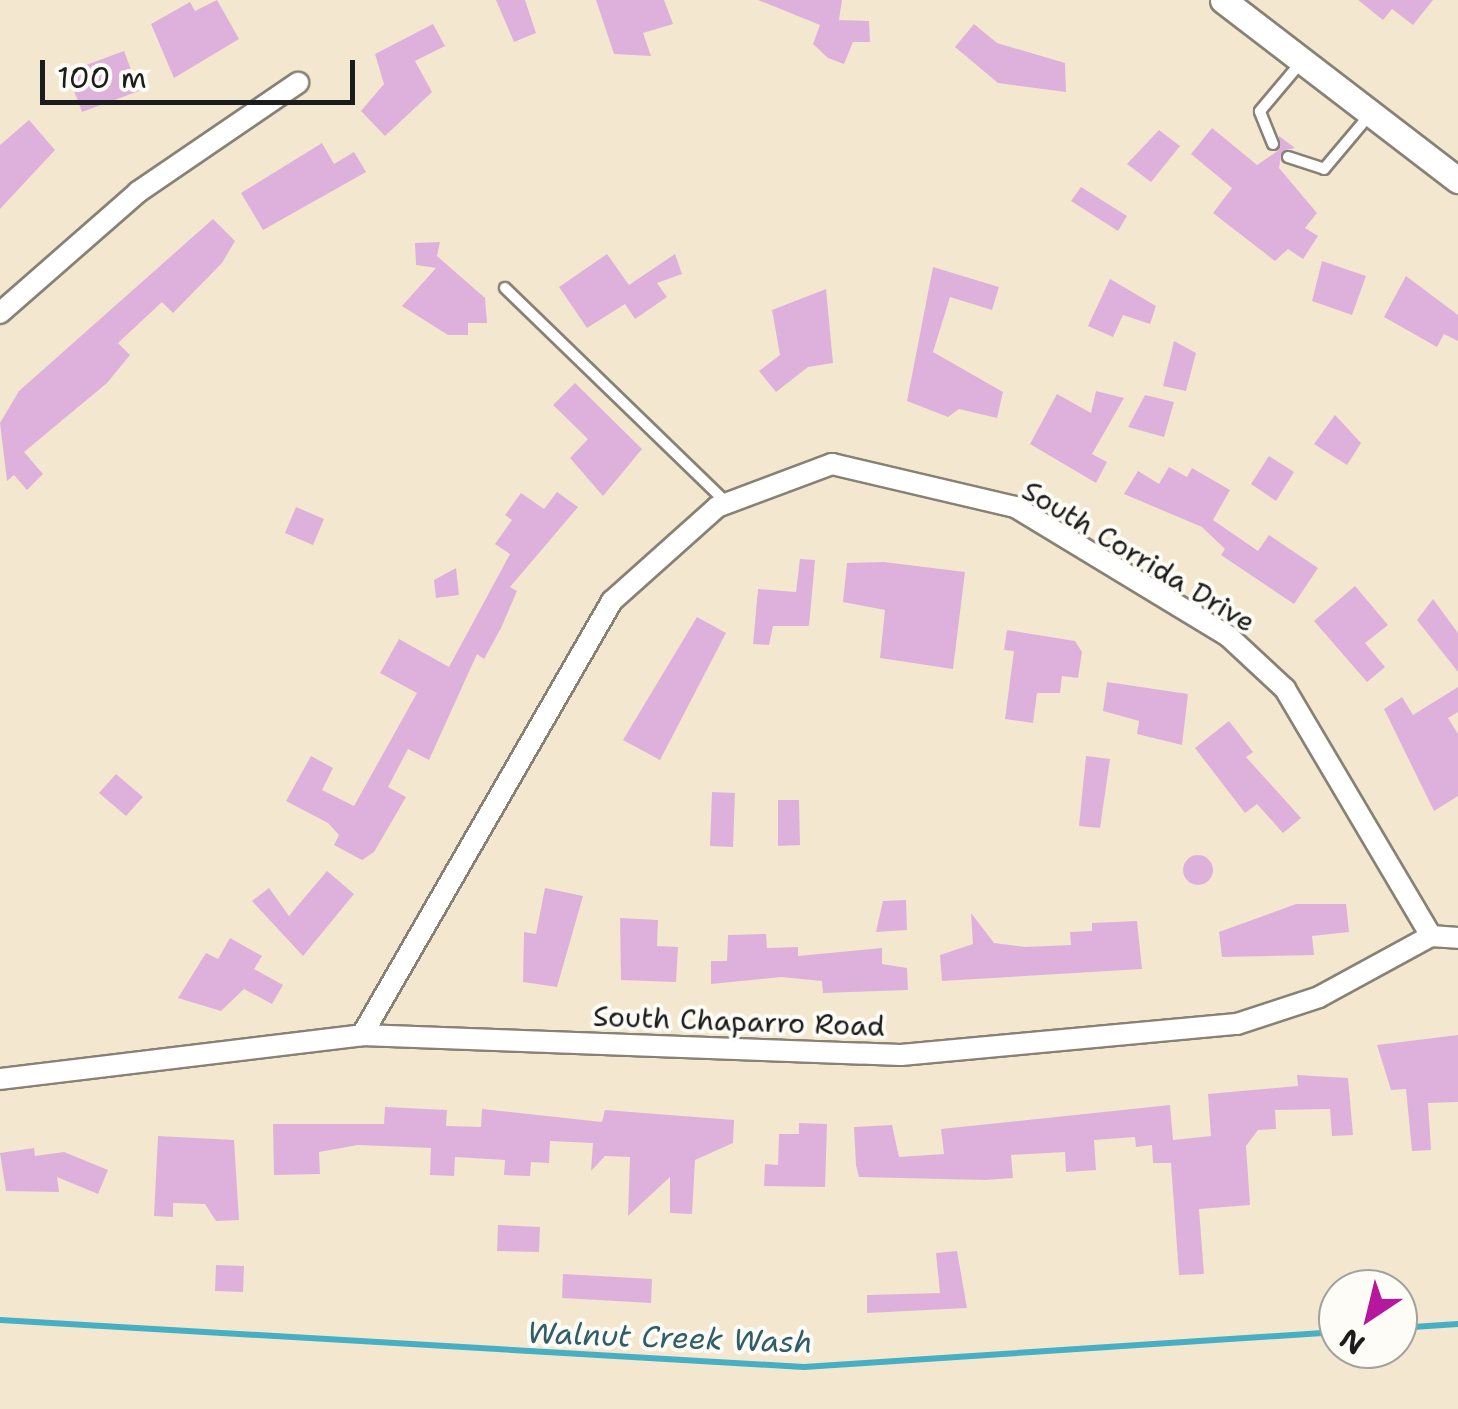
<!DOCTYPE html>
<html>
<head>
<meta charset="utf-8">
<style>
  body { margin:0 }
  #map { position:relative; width:1458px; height:1409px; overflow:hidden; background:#f3e8cf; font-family:"Shantell Sans",sans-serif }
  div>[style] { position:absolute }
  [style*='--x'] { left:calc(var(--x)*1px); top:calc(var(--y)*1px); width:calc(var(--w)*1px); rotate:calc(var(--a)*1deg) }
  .stream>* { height:6px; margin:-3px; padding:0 3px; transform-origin:3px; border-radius:3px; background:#46afc4 }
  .building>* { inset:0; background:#deb1dd }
  .round { border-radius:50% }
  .roads { filter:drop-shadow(2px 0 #888276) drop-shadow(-2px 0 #888276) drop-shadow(0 2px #888276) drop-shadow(0 -2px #888276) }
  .service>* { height:10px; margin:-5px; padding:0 5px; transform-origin:5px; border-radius:5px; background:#fff }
  .minor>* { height:20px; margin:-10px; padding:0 10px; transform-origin:10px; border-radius:10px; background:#fff }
  .tertiary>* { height:25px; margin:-12.5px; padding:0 12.5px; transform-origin:12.5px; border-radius:12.5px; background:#fff }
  span { translate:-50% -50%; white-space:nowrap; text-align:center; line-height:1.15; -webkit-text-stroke:8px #fdfcf7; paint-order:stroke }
  .street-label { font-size:28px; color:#1c1c1c }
  .water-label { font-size:30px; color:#2f5e68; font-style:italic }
  .north { position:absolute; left:1318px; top:1269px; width:100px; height:100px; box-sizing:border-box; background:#fdfcf7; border:2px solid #a3a29f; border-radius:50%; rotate:215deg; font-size:28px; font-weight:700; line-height:40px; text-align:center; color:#1c1c1c }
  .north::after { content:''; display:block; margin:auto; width:35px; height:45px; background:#b5179e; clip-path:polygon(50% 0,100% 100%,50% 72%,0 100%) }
  .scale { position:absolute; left:40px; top:60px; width:315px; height:45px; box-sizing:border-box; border:5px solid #1c1c1c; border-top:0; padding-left:12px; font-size:30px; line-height:35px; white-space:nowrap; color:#1c1c1c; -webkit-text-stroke:8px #fdfcf7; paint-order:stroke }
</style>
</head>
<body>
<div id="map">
  <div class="stream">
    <div style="--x:0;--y:1320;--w:805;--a:3.35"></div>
    <div style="--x:804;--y:1367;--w:535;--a:-3.75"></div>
    <div style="--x:1398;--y:1328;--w:60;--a:-3.8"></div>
  </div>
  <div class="building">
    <div style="clip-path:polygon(217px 0,239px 39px,174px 78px,151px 24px,190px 2px,195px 11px)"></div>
    <div style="clip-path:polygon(496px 0,525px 0,536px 33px,514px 42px)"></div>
    <div style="clip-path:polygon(596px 0,664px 0,673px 24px,643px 33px,651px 56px,614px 54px)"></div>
    <div style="clip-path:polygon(758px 0,842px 0,839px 20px,869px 21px,870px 42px,853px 42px,844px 64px,828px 58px,813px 44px,820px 25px)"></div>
    <div style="clip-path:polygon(1358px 0,1433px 0,1413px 25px,1392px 9px,1383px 20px)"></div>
    <div style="clip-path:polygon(433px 24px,445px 46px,415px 61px,432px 92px,385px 136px,361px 111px,384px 84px,375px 54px)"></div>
    <div style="clip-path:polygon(974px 24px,997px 43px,1065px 63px,1066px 92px,998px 83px,955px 47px)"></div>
    <div style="clip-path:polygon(124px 51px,139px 91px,82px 112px,67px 72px)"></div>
    <div style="clip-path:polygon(29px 120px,55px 150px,0 209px,0 145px)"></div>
    <div style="clip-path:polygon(1212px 128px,1257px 165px,1279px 150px,1279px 136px,1295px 148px,1282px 151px,1279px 168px,1317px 213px,1305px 228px,1318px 236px,1303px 259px,1288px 249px,1275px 261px,1213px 213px,1232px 188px,1191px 154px)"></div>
    <div style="clip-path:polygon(1159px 130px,1180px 146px,1151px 182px,1127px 164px)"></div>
    <div style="clip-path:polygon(322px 143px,334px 164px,354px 152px,366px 172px,263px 230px,241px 193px)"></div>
    <div style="clip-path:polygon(1081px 187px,1127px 216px,1118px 231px,1071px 201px)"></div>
    <div style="clip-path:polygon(213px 219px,235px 241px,222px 263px,173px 313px,162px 302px,118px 343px,130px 355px,107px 383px,24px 452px,43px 474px,27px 490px,14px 475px,7px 481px,0 423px,19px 391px)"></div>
    <div style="clip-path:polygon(440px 242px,437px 256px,485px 298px,487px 323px,468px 323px,468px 335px,448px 335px,402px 306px,436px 268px,416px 265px,415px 243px)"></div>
    <div style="clip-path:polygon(607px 254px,629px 285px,675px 254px,682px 274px,657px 283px,667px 297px,635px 319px,625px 304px,587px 328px,559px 287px)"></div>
    <div style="clip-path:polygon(1322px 261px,1366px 276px,1352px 315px,1312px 301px)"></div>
    <div style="clip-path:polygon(933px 267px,999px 287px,992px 310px,950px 297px,933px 352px,1003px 392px,997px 418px,959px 409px,948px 417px,907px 401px)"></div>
    <div style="clip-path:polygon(1406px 276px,1458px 315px,1458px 341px,1444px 334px,1437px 347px,1384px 317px)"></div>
    <div style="clip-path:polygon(1110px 279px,1156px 306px,1150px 324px,1123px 315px,1113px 337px,1088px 326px)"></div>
    <div style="clip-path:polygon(826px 289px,833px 363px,808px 367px,776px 392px,759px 371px,780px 355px,772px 310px)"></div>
    <div style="clip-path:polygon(1174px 341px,1196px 353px,1186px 391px,1163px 386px)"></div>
    <div style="clip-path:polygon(575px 383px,642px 449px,603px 496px,570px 458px,588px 439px,553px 405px)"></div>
    <div style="clip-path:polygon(1096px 391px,1124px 398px,1092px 454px,1107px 462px,1096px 483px,1030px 444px,1057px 394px,1091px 413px)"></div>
    <div style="clip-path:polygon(1145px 395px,1174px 402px,1164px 437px,1128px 427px)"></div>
    <div style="clip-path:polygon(1335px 415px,1361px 443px,1347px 465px,1314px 444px)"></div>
    <div style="clip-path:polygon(1269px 456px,1294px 472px,1276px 501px,1251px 484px)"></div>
    <div style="clip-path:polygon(1169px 467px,1187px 477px,1192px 468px,1230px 490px,1213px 520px,1258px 551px,1269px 535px,1318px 568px,1294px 604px,1221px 555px,1225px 549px,1202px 527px,1124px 494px,1138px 471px,1159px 484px)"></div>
    <div style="clip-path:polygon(557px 492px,578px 507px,510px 587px,517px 591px,501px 628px,484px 659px,477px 654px,429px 760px,408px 749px,388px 787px,406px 797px,374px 852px,362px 860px,334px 845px,339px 835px,328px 823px,286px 801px,311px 756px,333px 768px,322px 790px,354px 806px,417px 693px,380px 673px,399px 639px,449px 667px,510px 554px,495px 544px,512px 520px,505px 515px,521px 493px,544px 509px)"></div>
    <div style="clip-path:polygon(296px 507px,324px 519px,313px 545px,285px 533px)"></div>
    <div style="clip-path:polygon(800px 559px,815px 560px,809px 626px,773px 626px,769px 645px,753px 644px,758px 589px,796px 592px)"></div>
    <div style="clip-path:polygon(884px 562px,965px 572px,953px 669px,880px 658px,885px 610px,843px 602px,847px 563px)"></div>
    <div style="clip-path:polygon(456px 568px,459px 595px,436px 598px,434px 580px)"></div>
    <div style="clip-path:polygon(1355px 586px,1388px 625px,1365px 643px,1385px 667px,1367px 682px,1314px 621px)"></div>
    <div style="clip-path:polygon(1433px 599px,1458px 633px,1458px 672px,1417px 620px)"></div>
    <div style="clip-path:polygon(697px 617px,726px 633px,660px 760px,623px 740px)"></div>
    <div style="clip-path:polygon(1007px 630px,1075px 641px,1082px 652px,1078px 678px,1062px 676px,1060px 693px,1037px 693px,1033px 723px,1005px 719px,1014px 651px,1004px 650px)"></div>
    <div style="clip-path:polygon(1107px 682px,1188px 694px,1182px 745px,1137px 734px,1139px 721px,1103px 711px)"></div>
    <div style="clip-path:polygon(1458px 687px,1458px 712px,1448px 718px,1458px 734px,1458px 796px,1434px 811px,1384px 709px,1402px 697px,1413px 715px)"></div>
    <div style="clip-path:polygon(1229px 721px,1253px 752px,1246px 757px,1301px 818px,1283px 833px,1257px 804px,1245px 813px,1195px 748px)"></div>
    <div style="clip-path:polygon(1086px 756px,1110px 759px,1100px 828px,1079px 826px)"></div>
    <div style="clip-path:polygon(116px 774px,143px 797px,126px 816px,99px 793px)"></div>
    <div style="clip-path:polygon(712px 792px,735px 793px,733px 847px,710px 846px)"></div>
    <div style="clip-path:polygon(778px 800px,799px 800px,800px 845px,778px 846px)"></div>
    <div class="round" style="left:1183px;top:855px;width:30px;height:30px"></div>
    <div style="clip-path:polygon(327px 871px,354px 894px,303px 956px,252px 901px,269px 888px,289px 916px)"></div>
    <div style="clip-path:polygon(545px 888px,583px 896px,557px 987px,523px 982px,524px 932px,536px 934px)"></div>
    <div style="clip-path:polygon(906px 900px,907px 930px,876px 932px,883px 901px)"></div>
    <div style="clip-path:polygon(1296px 904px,1346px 904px,1349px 932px,1312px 936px,1314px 955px,1222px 957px,1219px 932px)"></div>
    <div style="clip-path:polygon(971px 913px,994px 943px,1025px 947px,1071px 945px,1070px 932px,1092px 931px,1092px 923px,1137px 921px,1142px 969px,942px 981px,940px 955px,973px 944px)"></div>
    <div style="clip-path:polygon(620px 918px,658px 920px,657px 946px,678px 947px,676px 982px,621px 980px)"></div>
    <div style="clip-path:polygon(766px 934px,767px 948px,798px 947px,798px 956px,882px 948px,882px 964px,907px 968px,908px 990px,823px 993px,822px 981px,781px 977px,711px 984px,711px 961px,727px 961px,728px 935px)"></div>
    <div style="clip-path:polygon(230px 938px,262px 956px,254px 969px,283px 985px,272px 1004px,244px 989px,221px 1011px,178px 998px,206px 953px,218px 959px)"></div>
    <div style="clip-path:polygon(1458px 1035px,1458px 1102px,1428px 1103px,1431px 1150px,1412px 1151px,1406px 1089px,1391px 1090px,1377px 1045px)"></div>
    <div style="clip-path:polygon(1297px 1075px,1348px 1078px,1353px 1135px,1332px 1136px,1330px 1109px,1275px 1110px,1276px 1129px,1258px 1130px,1246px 1146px,1250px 1205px,1199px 1209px,1204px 1274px,1179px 1275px,1171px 1163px,1153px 1163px,1152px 1145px,1136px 1147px,1135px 1137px,1094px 1140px,1096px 1170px,1066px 1172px,1065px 1152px,1011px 1155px,1013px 1178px,985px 1180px,859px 1177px,856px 1165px,854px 1127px,892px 1125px,899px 1157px,944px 1154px,941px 1129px,1170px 1105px,1173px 1140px,1211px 1136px,1208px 1094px,1298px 1086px)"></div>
    <div style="clip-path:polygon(385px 1107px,447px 1110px,446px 1126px,481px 1127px,482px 1109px,602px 1122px,605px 1110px,734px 1120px,733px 1143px,695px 1160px,692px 1214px,670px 1213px,670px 1177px,628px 1216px,630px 1157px,605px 1156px,591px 1171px,593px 1143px,550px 1141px,549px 1163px,531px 1162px,530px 1176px,504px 1175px,505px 1160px,455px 1157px,454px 1176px,430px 1175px,431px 1148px,358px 1145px,319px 1152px,320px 1174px,274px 1175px,273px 1124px,384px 1124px)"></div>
    <div style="clip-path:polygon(799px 1123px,827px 1124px,825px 1187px,764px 1186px,765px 1164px,778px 1165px,779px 1134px,799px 1134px)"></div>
    <div style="clip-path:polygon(158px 1136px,234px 1140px,239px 1220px,216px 1221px,205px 1204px,173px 1203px,173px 1217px,154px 1216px)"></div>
    <div style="clip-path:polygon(34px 1148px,35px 1156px,64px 1152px,108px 1170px,98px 1194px,57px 1177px,59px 1192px,6px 1191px,0 1153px)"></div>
    <div style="clip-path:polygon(498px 1225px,540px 1227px,539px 1252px,497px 1251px)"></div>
    <div style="clip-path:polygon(957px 1251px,967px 1308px,867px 1313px,867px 1295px,940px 1293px,936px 1253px)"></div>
    <div style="clip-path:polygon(216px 1265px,244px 1266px,243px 1292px,215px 1291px)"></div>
    <div style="clip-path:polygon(563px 1274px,652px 1279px,651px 1303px,562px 1298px)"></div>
  </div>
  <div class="roads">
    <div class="service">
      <div style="--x:1273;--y:144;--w:35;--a:-112"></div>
      <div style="--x:1260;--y:111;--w:67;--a:-49.9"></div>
      <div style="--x:1288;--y:157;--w:38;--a:18"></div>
      <div style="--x:1324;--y:169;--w:75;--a:-49.9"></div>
      <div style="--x:505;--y:288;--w:309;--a:44.1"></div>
    </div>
    <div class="minor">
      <div style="--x:0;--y:313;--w:184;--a:-41.2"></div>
      <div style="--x:138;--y:192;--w:194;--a:-34.3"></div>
      <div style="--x:362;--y:1035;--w:501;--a:-60.06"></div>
      <div style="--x:612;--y:601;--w:141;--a:-41.8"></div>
      <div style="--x:717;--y:507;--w:123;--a:-20.5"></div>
      <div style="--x:832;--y:464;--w:188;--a:13.2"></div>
      <div style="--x:1015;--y:507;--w:249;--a:31.2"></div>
      <div style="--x:1228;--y:636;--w:78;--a:42.9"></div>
      <div style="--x:1285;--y:689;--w:287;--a:59.4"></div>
      <div style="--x:0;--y:1079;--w:365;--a:-6.9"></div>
      <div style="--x:362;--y:1035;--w:539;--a:2.13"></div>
      <div style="--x:901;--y:1055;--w:337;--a:-5.3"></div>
      <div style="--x:1237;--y:1024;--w:86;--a:-18.2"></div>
      <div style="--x:1319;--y:997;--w:128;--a:-28.6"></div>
      <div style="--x:1431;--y:936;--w:27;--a:4"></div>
    </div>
    <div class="tertiary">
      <div style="--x:1223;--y:0;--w:296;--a:37.5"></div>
    </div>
  </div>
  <div class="street-label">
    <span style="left:1139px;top:556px;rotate:31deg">South Corrida Drive</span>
    <span style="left:739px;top:1021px;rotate:2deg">South Chaparro Road</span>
  </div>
  <div class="water-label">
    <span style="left:670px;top:1338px;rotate:2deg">Walnut Creek Wash</span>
  </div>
  <div class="north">N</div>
  <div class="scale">100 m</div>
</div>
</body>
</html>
